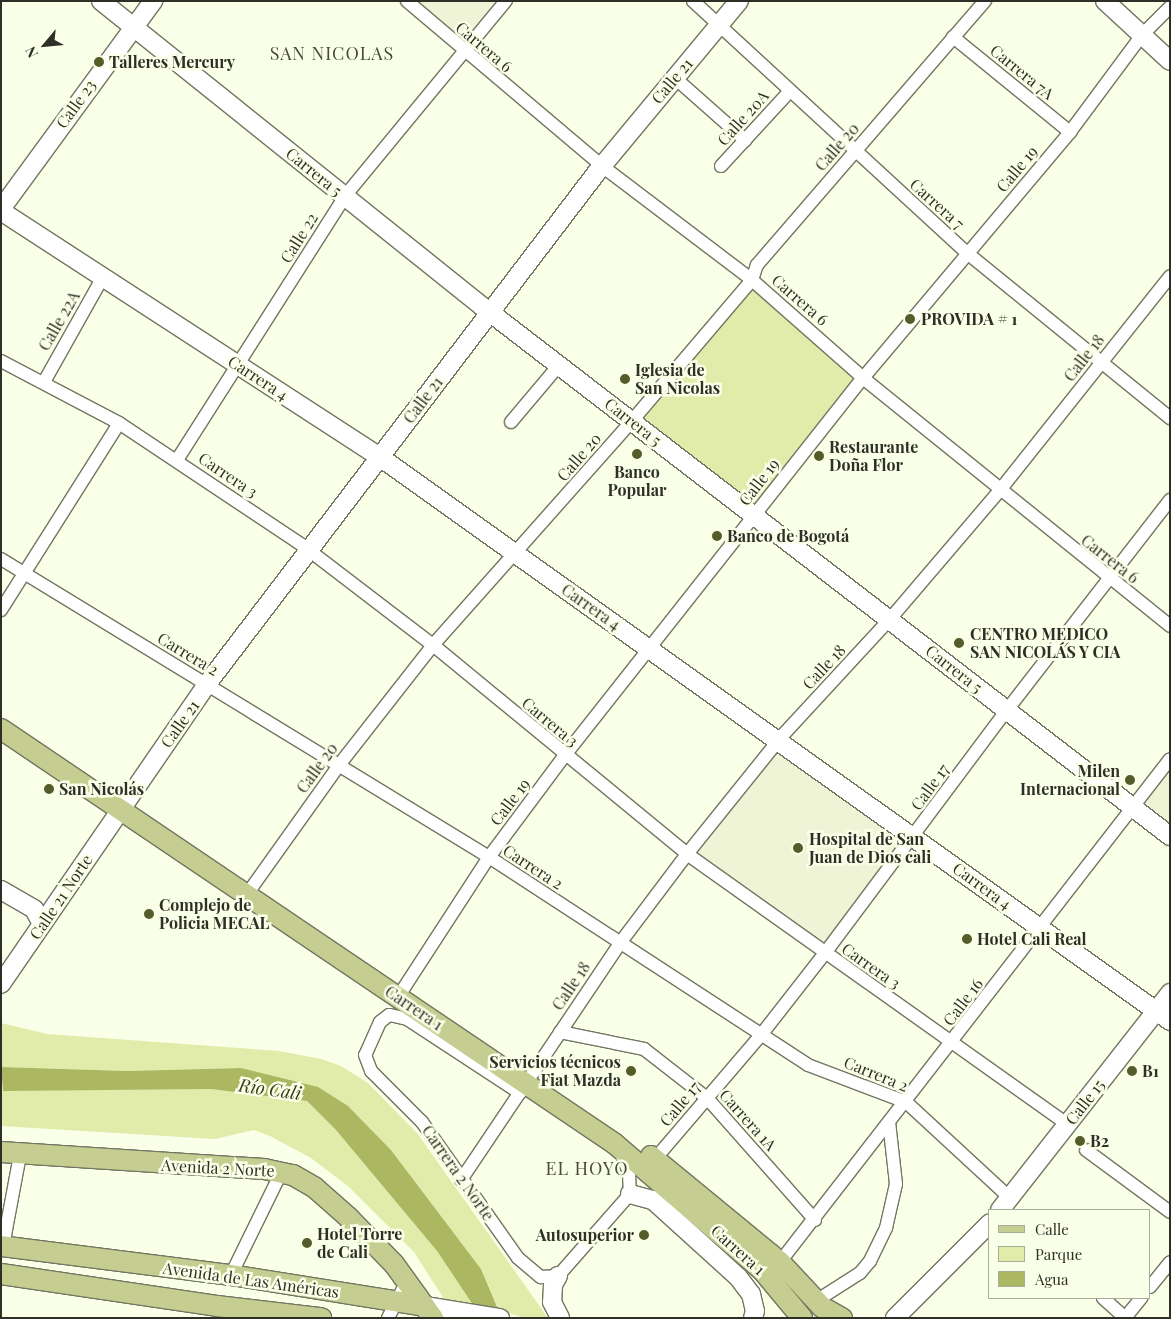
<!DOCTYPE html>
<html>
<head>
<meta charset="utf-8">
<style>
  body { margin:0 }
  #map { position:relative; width:1171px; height:1319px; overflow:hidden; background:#faffe8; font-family:"Playfair Display",serif }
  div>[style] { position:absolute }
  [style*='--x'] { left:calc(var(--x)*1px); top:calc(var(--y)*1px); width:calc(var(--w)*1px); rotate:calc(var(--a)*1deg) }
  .built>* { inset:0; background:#eff4d6 }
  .green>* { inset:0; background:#e1ecaa }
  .water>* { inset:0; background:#abb761 }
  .roads { filter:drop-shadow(1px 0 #727662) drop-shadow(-1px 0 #727662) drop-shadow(0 1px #727662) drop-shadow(0 -1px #727662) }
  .street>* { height:12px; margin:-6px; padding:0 6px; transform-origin:6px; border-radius:6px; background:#fff }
  .secondary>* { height:18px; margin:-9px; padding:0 9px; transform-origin:9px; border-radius:9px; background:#fff }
  .primary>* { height:20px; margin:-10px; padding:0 10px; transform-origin:10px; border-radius:10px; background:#c6cd90 }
  .dots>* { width:14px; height:14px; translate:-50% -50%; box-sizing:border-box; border:2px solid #faffe8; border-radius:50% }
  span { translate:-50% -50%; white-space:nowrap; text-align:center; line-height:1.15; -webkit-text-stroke:5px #faffe8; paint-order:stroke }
  .street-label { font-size:16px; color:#2e3027 }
  .poi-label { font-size:16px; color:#2e3027; font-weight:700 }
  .left { translate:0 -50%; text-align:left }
  .right { translate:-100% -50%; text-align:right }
  .neighbourhood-label { font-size:18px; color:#484c39; letter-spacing:1px }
  .water-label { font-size:18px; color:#383d18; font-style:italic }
  .frame { position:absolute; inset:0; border:2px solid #2e3027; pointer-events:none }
  .legend { position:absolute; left:988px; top:1209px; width:162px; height:90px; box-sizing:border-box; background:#faffe8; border:1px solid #a8ac9b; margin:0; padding:6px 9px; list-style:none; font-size:15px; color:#2e3027 }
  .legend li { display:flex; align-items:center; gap:10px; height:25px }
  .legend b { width:25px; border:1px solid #a8ac9b }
  .north { position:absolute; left:20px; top:20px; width:50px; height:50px; -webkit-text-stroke:4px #faffe8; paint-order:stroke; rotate:242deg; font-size:14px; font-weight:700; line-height:20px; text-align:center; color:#2e3027 }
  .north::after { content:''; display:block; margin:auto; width:18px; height:22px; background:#2e3027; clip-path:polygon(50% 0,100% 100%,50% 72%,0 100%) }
</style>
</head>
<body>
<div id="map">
  <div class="built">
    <div style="clip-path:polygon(407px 1px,506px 1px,464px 52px)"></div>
    <div style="clip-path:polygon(778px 740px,914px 837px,825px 953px,687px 854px)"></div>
    <div style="clip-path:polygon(1170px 760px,1170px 826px,1138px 803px)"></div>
  </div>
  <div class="green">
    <div style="clip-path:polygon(752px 280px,863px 378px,755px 514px,631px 422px)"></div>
    <div style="clip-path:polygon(1px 1023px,47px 1034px,279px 1051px,321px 1059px,341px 1066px,368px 1083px,417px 1133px,548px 1318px,523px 1318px,499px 1309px,481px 1269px,391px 1150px,348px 1106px,241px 1068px,127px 1071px,1px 1067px)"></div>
    <div style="clip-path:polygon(211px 1089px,307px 1101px,336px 1130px,437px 1251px,473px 1305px,446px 1302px,414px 1252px,349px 1187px,311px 1158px,270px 1136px,254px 1130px,215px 1139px,1px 1126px,1px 1090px)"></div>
  </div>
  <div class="water">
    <div style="clip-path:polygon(1px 1067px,127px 1071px,241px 1068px,318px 1087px,348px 1106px,391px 1150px,481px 1269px,502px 1318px,473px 1305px,437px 1251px,336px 1130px,307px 1101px,211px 1089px,3px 1091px)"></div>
  </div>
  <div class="roads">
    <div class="street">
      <div style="--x:407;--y:1;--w:255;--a:40.2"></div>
      <div style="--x:602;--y:166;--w:188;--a:37.2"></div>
      <div style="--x:752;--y:280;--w:148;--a:41.4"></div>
      <div style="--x:863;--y:378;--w:395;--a:38.9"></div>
      <div style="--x:693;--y:1;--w:372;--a:42.6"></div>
      <div style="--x:967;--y:253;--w:262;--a:39.1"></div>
      <div style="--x:953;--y:37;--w:151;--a:39.1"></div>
      <div style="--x:675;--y:78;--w:94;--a:41.5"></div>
      <div style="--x:721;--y:166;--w:102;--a:-47.4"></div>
      <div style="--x:1;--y:361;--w:133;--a:27.7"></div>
      <div style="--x:119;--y:423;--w:220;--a:33.7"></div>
      <div style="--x:302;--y:545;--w:165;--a:37.4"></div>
      <div style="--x:433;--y:645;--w:329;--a:39.4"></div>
      <div style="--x:687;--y:854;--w:468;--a:35.4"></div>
      <div style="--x:44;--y:382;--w:120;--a:-60.7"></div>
      <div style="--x:511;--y:422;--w:75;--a:-49.9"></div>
      <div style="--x:177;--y:460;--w:313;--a:-57.5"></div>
      <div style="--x:345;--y:196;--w:253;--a:-50.5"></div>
      <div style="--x:1;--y:559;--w:572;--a:31.41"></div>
      <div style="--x:489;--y:857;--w:381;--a:33.1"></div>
      <div style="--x:808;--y:1065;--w:105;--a:20.7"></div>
      <div style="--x:906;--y:1102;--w:142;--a:42.7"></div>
      <div style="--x:1;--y:610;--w:221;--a:-57.7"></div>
      <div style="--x:245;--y:897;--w:162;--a:-54.5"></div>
      <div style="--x:339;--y:765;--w:152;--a:-51.9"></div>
      <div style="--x:433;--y:645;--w:298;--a:-48.4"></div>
      <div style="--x:631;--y:422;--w:187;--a:-49.6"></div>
      <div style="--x:752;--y:280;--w:16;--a:-72"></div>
      <div style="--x:757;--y:265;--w:349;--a:-49.2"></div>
      <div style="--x:398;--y:997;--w:167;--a:-57"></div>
      <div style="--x:489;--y:857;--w:127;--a:-53.3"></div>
      <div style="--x:565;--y:755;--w:481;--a:-51.7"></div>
      <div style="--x:863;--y:378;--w:322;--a:-49.9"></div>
      <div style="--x:1070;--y:132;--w:121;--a:-53.4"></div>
      <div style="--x:1142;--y:35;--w:40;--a:-45"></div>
      <div style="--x:560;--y:1032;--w:86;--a:11.4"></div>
      <div style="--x:644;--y:1049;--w:80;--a:37.9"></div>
      <div style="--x:707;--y:1098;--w:163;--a:48.5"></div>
      <div style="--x:520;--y:1093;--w:135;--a:-146.8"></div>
      <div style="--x:407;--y:1019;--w:18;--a:-167"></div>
      <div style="--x:389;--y:1015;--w:11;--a:142"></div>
      <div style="--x:380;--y:1022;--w:36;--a:114"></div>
      <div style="--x:365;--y:1055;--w:17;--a:69"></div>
      <div style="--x:371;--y:1071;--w:72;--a:45"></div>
      <div style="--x:422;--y:1122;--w:166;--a:54.8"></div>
      <div style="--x:518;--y:1258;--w:30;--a:40"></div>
      <div style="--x:541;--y:1277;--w:17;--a:-3"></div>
      <div style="--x:558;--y:1276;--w:109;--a:-48.7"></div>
      <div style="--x:630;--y:1194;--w:22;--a:-93"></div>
      <div style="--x:629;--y:1172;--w:20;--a:-114"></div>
      <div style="--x:1086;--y:1150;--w:104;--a:36.4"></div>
      <div style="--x:655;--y:1159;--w:163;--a:-49.5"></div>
      <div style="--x:761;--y:1035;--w:104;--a:-52"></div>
      <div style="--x:825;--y:953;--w:304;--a:-53.2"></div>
      <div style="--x:1007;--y:710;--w:266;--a:-52.2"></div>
      <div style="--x:461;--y:1180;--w:285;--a:-56.1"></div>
      <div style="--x:620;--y:943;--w:111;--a:-53"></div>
      <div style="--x:687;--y:854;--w:151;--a:-51.2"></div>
      <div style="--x:782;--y:736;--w:159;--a:-47.3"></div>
      <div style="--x:890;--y:619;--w:170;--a:-49.5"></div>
      <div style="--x:1000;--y:490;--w:273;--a:-51.5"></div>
      <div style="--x:3;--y:1246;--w:93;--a:-79.4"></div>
      <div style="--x:780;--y:1262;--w:636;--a:-52.21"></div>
      <div style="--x:231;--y:1275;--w:116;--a:-63.9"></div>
      <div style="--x:1150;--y:1287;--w:32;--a:-51"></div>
      <div style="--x:1103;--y:1298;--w:30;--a:42"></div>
      <div style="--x:816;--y:1301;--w:52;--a:-32.5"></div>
      <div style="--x:860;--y:1273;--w:16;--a:-50"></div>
      <div style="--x:870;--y:1261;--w:37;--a:-64"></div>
      <div style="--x:886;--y:1228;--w:45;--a:-77.2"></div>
      <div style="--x:896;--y:1184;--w:62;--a:-96.4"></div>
      <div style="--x:388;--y:1318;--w:42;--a:-62.8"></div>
      <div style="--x:1125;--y:1318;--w:26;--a:-51"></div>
    </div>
    <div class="secondary">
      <div style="--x:101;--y:1;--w:489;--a:38.7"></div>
      <div style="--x:483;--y:307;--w:867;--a:37.6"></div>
      <div style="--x:1105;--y:1;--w:88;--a:42.7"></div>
      <div style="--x:1;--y:209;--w:258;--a:-53.8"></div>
      <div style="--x:1;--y:211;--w:452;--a:33"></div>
      <div style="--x:380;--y:457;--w:971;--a:35.52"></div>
      <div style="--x:1;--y:890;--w:38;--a:30"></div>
      <div style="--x:34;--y:909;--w:17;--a:62"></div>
      <div style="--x:1;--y:984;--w:364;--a:-55.5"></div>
      <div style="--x:207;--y:684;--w:644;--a:-52.7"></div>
      <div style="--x:597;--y:172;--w:222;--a:-50.3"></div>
      <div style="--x:630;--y:1194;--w:24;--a:15"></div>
      <div style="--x:653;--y:1200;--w:115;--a:42.2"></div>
      <div style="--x:738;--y:1277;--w:21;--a:53"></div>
      <div style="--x:751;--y:1294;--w:17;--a:77"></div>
      <div style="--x:755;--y:1311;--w:7;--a:106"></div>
      <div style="--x:1000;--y:1210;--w:276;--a:-51.9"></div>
      <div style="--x:558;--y:1276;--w:10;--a:119"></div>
      <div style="--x:553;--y:1285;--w:17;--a:93"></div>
      <div style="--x:552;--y:1302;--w:18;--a:63"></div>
      <div style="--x:425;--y:1306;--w:76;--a:9.1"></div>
      <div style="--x:895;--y:1318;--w:134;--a:-45"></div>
    </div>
    <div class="primary">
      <div style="--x:1;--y:729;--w:741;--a:34.05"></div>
      <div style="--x:615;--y:1144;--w:195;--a:40.6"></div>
      <div style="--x:763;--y:1271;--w:61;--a:50.3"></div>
      <div style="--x:1;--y:1152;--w:264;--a:3.7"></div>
      <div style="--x:264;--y:1169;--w:30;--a:12"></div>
      <div style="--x:293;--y:1175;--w:24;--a:30"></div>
      <div style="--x:314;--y:1187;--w:45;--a:41.4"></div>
      <div style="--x:348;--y:1217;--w:66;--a:45.6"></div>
      <div style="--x:394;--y:1264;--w:67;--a:54.2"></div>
      <div style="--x:651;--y:1156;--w:167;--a:39.4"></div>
      <div style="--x:780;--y:1262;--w:62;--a:47"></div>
      <div style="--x:822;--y:1307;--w:23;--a:29"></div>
      <div style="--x:1;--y:1246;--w:232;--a:7.2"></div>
      <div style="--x:231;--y:1275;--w:196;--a:9.1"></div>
      <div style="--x:1;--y:1274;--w:218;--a:8.4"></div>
      <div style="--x:217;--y:1306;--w:105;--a:6.6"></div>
    </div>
  </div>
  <div class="dots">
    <div style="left:99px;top:62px;background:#555c2a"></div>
    <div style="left:910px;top:319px;background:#555c2a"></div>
    <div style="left:625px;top:379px;background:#555c2a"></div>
    <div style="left:637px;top:454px;background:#555c2a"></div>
    <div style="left:819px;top:456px;background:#555c2a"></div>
    <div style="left:717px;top:536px;background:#555c2a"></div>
    <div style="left:959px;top:643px;background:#555c2a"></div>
    <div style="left:1130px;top:780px;background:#555c2a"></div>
    <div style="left:49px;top:789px;background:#555c2a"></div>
    <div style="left:798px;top:848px;background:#555c2a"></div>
    <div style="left:149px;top:914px;background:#555c2a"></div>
    <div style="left:967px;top:939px;background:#555c2a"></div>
    <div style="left:631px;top:1071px;background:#555c2a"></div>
    <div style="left:1132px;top:1071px;background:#555c2a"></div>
    <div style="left:1080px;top:1141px;background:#555c2a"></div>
    <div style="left:644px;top:1235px;background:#555c2a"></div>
    <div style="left:307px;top:1243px;background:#555c2a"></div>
  </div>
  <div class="street-label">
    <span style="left:484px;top:47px;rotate:40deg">Carrera 6</span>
    <span style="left:1022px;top:72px;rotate:39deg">Carrera 7A</span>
    <span style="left:672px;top:81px;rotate:-50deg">Calle 21</span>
    <span style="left:76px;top:104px;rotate:-54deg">Calle 23</span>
    <span style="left:743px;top:118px;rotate:-48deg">Calle 20A</span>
    <span style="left:837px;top:147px;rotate:-49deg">Calle 20</span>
    <span style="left:1017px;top:169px;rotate:-50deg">Calle 19</span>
    <span style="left:314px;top:172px;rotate:39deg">Carrera 5</span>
    <span style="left:937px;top:204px;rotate:42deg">Carrera 7</span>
    <span style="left:299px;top:238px;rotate:-58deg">Calle 22</span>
    <span style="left:800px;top:300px;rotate:41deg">Carrera 6</span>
    <span style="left:59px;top:321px;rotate:-60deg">Calle 22A</span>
    <span style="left:1084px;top:358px;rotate:-52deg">Calle 18</span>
    <span style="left:258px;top:378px;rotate:33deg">Carrera 4</span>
    <span style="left:423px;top:400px;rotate:-53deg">Calle 21</span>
    <span style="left:633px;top:422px;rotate:38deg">Carrera 5</span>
    <span style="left:579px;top:457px;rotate:-49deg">Calle 20</span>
    <span style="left:228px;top:475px;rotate:34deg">Carrera 3</span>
    <span style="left:759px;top:482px;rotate:-52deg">Calle 19</span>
    <span style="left:1110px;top:559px;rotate:38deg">Carrera 6</span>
    <span style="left:591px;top:607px;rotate:35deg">Carrera 4</span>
    <span style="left:188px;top:654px;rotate:31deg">Carrera 2</span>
    <span style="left:824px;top:667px;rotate:-47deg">Calle 18</span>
    <span style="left:954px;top:669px;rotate:38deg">Carrera 5</span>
    <span style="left:550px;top:722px;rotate:40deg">Carrera 3</span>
    <span style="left:180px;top:724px;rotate:-55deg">Calle 21</span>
    <span style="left:317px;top:768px;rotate:-54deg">Calle 20</span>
    <span style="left:930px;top:787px;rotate:-54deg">Calle 17</span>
    <span style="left:510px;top:802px;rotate:-53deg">Calle 19</span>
    <span style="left:533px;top:867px;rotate:33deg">Carrera 2</span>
    <span style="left:982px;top:886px;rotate:36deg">Carrera 4</span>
    <span style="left:61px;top:897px;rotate:-56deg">Calle 21 Norte</span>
    <span style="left:871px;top:966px;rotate:35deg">Carrera 3</span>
    <span style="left:571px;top:986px;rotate:-56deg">Calle 18</span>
    <span style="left:963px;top:1002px;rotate:-53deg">Calle 16</span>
    <span style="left:414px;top:1008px;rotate:34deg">Carrera 1</span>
    <span style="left:876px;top:1074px;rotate:22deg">Carrera 2</span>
    <span style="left:1085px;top:1102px;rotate:-52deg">Calle 15</span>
    <span style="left:680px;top:1104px;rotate:-50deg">Calle 17</span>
    <span style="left:748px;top:1120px;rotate:48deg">Carrera 1A</span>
    <span style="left:218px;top:1168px;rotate:3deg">Avenida 2 Norte</span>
    <span style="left:458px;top:1173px;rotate:55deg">Carrera 2 Norte</span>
    <span style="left:738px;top:1250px;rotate:42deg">Carrera 1</span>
    <span style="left:251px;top:1280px;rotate:8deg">Avenida de Las Américas</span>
  </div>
  <div class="poi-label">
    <span class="left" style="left:109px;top:62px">Talleres Mercury</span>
    <span class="left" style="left:921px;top:319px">PROVIDA # 1</span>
    <span class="left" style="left:635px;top:379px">Iglesia de<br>San Nicolas</span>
    <span class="left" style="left:829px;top:456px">Restaurante<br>Doña Flor</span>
    <span style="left:637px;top:481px">Banco<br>Popular</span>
    <span class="left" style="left:727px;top:536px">Banco de Bogotá</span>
    <span class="left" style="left:970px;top:643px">CENTRO MEDICO<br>SAN NICOLÁS Y CIA</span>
    <span class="right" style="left:1120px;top:780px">Milen<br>Internacional</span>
    <span class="left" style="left:59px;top:789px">San Nicolás</span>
    <span class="left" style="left:809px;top:848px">Hospital de San<br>Juan de Dios cali</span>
    <span class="left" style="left:159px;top:914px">Complejo de<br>Policia MECAL</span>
    <span class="left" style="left:977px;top:939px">Hotel Cali Real</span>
    <span class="right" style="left:621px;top:1071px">Servicios técnicos<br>Fiat Mazda</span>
    <span class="left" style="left:1142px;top:1071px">B1</span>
    <span class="left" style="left:1090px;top:1141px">B2</span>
    <span class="left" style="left:317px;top:1243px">Hotel Torre<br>de Cali</span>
    <span class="right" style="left:634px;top:1235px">Autosuperior</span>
  </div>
  <div class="neighbourhood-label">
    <span style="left:332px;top:53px">SAN NICOLAS</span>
    <span style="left:587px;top:1168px">EL HOYO</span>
  </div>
  <div class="water-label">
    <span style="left:270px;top:1089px;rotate:8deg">Río Cali</span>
  </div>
  <div class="frame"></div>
  <ul class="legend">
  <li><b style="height:6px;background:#c6cd90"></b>Calle</li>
  <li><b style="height:14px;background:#e1ecaa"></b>Parque</li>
  <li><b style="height:14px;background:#abb761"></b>Agua</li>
  </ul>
  <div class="north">N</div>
</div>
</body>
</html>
